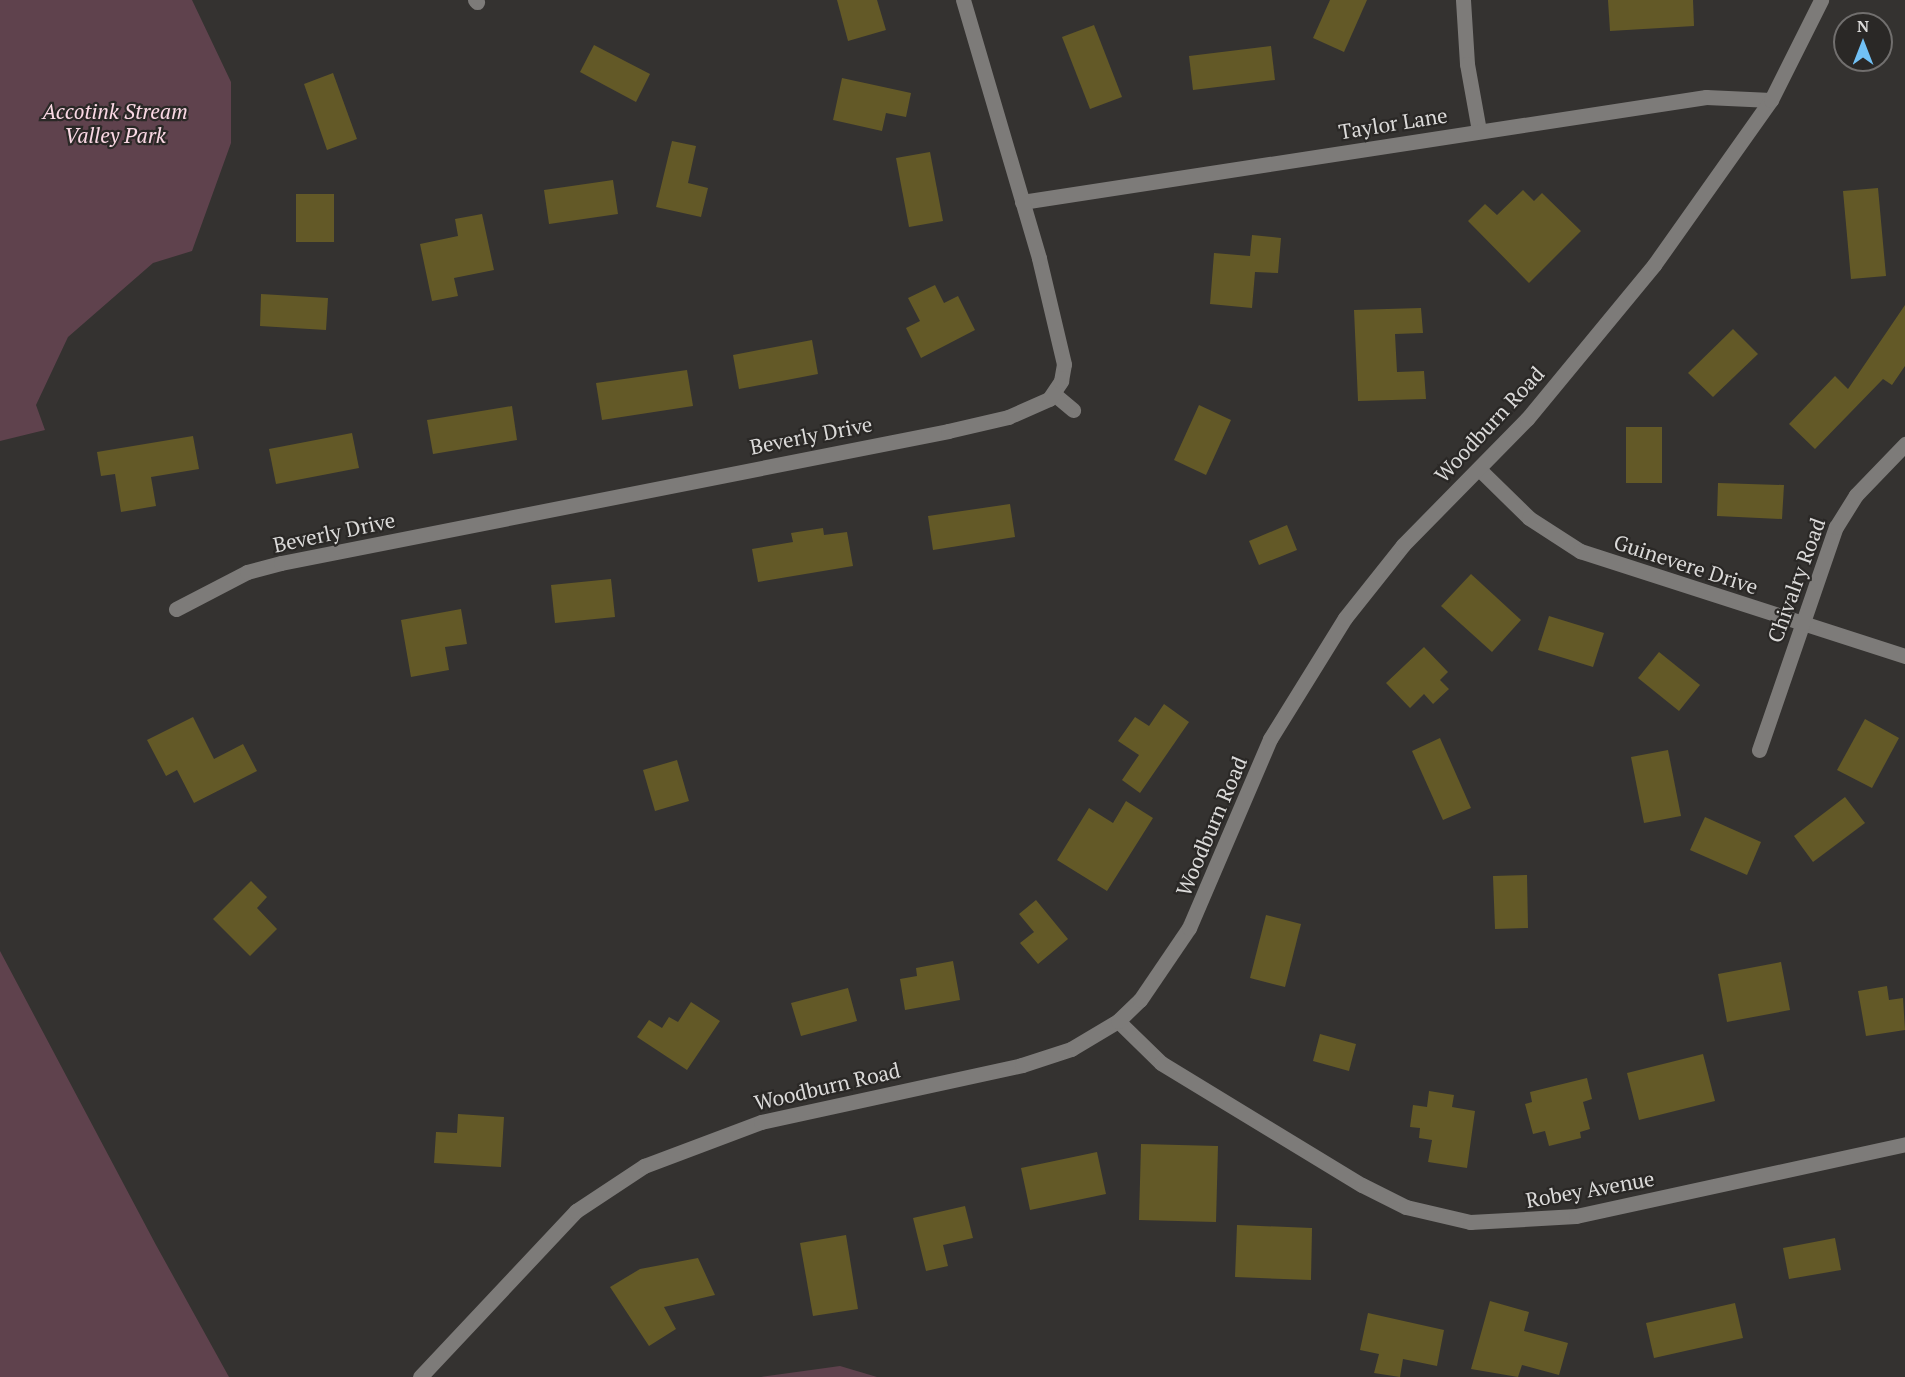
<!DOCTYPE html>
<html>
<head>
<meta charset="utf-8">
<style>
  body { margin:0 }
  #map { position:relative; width:1905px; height:1377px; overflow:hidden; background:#343230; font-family:"PT Serif",serif }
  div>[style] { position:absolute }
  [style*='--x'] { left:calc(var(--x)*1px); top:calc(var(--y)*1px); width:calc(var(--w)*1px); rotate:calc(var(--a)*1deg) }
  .green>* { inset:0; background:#5f424d }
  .building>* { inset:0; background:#635927 }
  .minor>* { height:15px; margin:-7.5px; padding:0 7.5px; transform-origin:7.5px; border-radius:7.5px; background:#7d7b79 }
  span { translate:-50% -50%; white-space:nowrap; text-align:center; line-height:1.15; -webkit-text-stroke:4.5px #2a2826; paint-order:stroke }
  .park-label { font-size:21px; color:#fad8e4; font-style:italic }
  .street-label { font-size:21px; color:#dbdad9 }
  .north { position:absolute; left:1833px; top:12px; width:60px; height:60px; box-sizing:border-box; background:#2a2826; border:2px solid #716f6e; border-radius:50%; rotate:0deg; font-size:16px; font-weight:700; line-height:24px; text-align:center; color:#dbdad9 }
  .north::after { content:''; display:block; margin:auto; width:21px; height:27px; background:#71c1f5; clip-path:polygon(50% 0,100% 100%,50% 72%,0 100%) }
</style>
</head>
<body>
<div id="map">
  <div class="green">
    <div style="clip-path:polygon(0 0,192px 0,231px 82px,231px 143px,192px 251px,153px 263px,68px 337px,36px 405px,45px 430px,0 441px)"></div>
    <div style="clip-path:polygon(0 951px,156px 1245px,229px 1377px,0 1377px)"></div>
    <div style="clip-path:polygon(840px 1366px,877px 1377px,761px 1377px)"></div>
  </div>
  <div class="building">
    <div style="clip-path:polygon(837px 0,877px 0,886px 30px,848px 41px)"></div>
    <div style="clip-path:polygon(1330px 0,1367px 0,1344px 52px,1313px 38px)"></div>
    <div style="clip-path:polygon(1608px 0,1693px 0,1694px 26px,1610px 31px)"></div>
    <div style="clip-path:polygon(1094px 25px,1122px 97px,1090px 109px,1062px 37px)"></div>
    <div style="clip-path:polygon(594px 45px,650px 74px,636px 102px,580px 72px)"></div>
    <div style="clip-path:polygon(1271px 46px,1275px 80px,1193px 90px,1189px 56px)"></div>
    <div style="clip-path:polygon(333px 73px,357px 139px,327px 150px,304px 84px)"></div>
    <div style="clip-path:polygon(842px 78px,911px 93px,906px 117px,886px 113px,882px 131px,833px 120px)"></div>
    <div style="clip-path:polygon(672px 141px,696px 146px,688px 183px,708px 188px,701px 217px,656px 207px)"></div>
    <div style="clip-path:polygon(930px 152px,943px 221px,909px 227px,896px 158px)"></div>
    <div style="clip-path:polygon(613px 180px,618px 214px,549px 224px,544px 190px)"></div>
    <div style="clip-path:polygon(1878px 188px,1886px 276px,1851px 279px,1843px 191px)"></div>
    <div style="clip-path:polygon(1523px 190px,1534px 201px,1542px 193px,1581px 231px,1529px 283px,1468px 221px,1485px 204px,1497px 215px)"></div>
    <div style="clip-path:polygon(296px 194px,334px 194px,334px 242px,296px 242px)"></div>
    <div style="clip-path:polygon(482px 214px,494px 270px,454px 278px,458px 296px,432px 301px,420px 244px,458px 236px,455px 219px)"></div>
    <div style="clip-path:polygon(1252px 235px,1281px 238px,1278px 273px,1255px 272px,1252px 308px,1210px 304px,1214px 253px,1250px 256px)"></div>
    <div style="clip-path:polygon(935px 285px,944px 303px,958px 296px,975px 330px,921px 358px,906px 328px,920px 321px,908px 298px)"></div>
    <div style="clip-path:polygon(261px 294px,328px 298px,326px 330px,260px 326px)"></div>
    <div style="clip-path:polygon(1905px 305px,1905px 366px,1892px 385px,1883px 379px,1815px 449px,1789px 424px,1835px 376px,1848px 389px)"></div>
    <div style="clip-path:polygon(1421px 308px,1423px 333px,1395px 334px,1397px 372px,1424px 371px,1426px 399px,1358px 401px,1354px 310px)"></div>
    <div style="clip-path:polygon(1733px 329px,1758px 354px,1713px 397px,1688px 373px)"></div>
    <div style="clip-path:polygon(812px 340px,818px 374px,739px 389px,733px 355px)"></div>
    <div style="clip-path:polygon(687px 370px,693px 406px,602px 420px,596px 383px)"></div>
    <div style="clip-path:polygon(1199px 405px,1231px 420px,1206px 475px,1174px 460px)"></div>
    <div style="clip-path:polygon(512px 406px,517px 440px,433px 454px,427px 420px)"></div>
    <div style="clip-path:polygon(1626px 427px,1662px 427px,1662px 483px,1626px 483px)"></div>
    <div style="clip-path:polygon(352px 433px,359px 468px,276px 484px,269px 449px)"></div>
    <div style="clip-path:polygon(193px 436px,199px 469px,151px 477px,156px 506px,121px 512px,115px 474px,101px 476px,97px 452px)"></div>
    <div style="clip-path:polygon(1718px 483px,1784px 485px,1782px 519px,1717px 516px)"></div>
    <div style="clip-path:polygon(1010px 504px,1015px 537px,933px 550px,928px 516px)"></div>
    <div style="clip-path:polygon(1287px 525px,1297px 550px,1259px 565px,1249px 541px)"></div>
    <div style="clip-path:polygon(823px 528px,824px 535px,847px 532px,853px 566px,758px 582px,752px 549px,793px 542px,791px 533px)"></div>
    <div style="clip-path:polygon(1471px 574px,1521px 620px,1492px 652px,1441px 606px)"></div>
    <div style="clip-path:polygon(611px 579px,615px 617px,555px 623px,551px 585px)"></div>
    <div style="clip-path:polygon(461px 609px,467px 644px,445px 647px,449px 670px,411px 677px,401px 620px)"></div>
    <div style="clip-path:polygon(1549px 616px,1604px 633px,1593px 667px,1538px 650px)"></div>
    <div style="clip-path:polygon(1424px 647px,1448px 672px,1440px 680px,1449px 689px,1433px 704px,1424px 694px,1410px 708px,1386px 683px)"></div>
    <div style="clip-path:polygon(1659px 652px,1700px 685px,1679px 711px,1638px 678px)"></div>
    <div style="clip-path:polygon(1164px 704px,1189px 722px,1140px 793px,1122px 780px,1139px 755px,1118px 741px,1135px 717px,1149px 726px)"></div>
    <div style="clip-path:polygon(193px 717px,214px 759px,243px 744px,257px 771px,194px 803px,177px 770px,166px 776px,147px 740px)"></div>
    <div style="clip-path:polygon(1865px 719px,1899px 738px,1872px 788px,1837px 770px)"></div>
    <div style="clip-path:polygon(1440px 738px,1471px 808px,1443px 820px,1412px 751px)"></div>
    <div style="clip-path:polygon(1668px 750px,1681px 816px,1644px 823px,1631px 757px)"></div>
    <div style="clip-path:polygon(677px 760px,689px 801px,655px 811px,643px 770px)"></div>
    <div style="clip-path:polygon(1845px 797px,1865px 823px,1813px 862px,1794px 836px)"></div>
    <div style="clip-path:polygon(1126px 801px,1153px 818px,1107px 891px,1057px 860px,1089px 808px,1113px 823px)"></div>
    <div style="clip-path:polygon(1705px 817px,1761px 842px,1747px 875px,1690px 850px)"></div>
    <div style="clip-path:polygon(1527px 875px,1528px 928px,1495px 929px,1493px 876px)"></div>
    <div style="clip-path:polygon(251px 881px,267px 897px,257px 908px,277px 929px,250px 956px,213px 919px)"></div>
    <div style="clip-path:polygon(1036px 900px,1068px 939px,1038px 964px,1020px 943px,1034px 932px,1019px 914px)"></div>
    <div style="clip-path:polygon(1266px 915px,1301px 924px,1285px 987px,1250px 978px)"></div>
    <div style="clip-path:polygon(953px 961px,960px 1000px,905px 1010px,900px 979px,917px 976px,916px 968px)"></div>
    <div style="clip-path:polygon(1781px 962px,1790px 1010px,1727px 1022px,1718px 974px)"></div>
    <div style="clip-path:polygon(1887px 986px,1889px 1000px,1903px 998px,1905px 1030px,1866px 1036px,1858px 991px)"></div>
    <div style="clip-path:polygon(848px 988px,857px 1021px,801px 1036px,791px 1003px)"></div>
    <div style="clip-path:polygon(691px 1002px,720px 1021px,687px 1070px,637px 1037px,649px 1020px,662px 1028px,669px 1017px,678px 1022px)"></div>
    <div style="clip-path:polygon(1320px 1034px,1356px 1044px,1349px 1071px,1313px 1061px)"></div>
    <div style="clip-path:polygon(1703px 1054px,1715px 1101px,1639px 1120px,1627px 1073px)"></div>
    <div style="clip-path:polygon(1587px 1078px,1592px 1099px,1583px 1102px,1590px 1129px,1580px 1132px,1581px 1138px,1549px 1146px,1545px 1131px,1533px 1134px,1525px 1104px,1532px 1102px,1530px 1092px)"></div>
    <div style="clip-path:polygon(1429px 1091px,1454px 1095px,1452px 1107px,1475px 1111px,1467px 1168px,1428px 1162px,1432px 1140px,1419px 1138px,1420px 1128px,1410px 1127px,1413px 1105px,1427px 1107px)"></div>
    <div style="clip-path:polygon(458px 1114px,504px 1117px,501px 1167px,434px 1163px,436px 1132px,457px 1133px)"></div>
    <div style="clip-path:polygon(1141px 1144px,1218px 1146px,1216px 1222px,1139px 1220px)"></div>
    <div style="clip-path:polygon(1097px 1152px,1106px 1194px,1030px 1210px,1021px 1168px)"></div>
    <div style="clip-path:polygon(965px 1206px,973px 1238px,943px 1245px,948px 1266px,926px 1271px,913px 1218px)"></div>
    <div style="clip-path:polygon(1237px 1225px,1312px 1228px,1311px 1280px,1235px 1277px)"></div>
    <div style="clip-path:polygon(846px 1235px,858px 1309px,813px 1316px,800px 1243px)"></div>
    <div style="clip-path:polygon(1835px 1238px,1841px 1270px,1789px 1279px,1783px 1248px)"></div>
    <div style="clip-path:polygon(698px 1258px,715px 1295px,664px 1307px,676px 1329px,649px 1346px,610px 1287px,640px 1269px)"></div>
    <div style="clip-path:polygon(1490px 1301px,1529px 1312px,1524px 1331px,1568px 1343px,1559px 1375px,1522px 1365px,1518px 1377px,1471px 1369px)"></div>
    <div style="clip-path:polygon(1735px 1303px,1743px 1338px,1654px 1358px,1646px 1323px)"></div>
    <div style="clip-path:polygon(1368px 1313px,1444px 1330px,1437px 1366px,1403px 1359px,1400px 1377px,1374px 1373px,1379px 1354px,1360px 1350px)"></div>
  </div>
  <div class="minor">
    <div style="--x:475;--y:0;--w:3;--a:45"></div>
    <div style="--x:1463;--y:0;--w:64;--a:86.4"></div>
    <div style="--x:1467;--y:64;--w:68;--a:79.8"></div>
    <div style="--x:1022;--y:202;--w:692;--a:-8.73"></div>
    <div style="--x:1706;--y:97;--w:65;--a:2.6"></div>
    <div style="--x:1054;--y:394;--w:25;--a:40"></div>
    <div style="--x:1479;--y:469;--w:70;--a:44.4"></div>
    <div style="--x:1529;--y:518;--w:61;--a:32.9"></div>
    <div style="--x:1580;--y:551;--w:342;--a:17.9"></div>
    <div style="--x:176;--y:609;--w:80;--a:-27.5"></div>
    <div style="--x:247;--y:572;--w:35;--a:-15"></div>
    <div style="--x:281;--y:563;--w:680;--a:-11.19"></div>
    <div style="--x:948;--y:431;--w:62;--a:-13.1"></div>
    <div style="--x:1008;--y:417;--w:45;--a:-23.7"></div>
    <div style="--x:1049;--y:399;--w:22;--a:-56"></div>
    <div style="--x:1061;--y:381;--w:17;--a:-80"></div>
    <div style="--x:1064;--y:364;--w:109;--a:-103.3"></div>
    <div style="--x:1039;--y:258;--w:269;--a:-106.4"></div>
    <div style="--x:1759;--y:750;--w:236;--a:-71"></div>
    <div style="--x:1836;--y:527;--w:38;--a:-58"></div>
    <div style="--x:1856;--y:495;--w:71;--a:-46.1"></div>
    <div style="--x:1118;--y:1021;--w:60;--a:44.3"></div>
    <div style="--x:1161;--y:1063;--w:235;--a:31.3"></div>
    <div style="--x:1362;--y:1185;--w:49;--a:26.6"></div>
    <div style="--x:1406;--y:1207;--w:66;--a:13.2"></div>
    <div style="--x:1470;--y:1222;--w:106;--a:-3.2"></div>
    <div style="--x:1576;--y:1216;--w:337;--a:-12.3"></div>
    <div style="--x:420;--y:1377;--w:228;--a:-46.8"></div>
    <div style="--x:576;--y:1211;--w:82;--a:-33.5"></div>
    <div style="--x:644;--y:1166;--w:125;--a:-20.6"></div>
    <div style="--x:761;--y:1122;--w:267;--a:-12.3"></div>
    <div style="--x:1022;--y:1065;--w:52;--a:-18.1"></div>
    <div style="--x:1071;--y:1049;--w:55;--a:-30.8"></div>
    <div style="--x:1118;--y:1021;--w:30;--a:-44"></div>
    <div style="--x:1140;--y:1000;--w:87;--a:-55.8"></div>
    <div style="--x:1189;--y:928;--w:206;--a:-66.8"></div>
    <div style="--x:1270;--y:739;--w:142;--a:-58.2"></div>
    <div style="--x:1345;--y:618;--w:93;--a:-51.5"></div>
    <div style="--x:1403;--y:545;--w:177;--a:-45.5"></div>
    <div style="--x:1527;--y:419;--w:200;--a:-50.5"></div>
    <div style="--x:1654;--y:265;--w:202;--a:-54.7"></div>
    <div style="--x:1771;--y:100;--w:112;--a:-63.4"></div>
  </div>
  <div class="park-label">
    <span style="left:115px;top:123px">Accotink Stream<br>Valley Park</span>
  </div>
  <div class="street-label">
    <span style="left:1393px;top:123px;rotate:-9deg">Taylor Lane</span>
    <span style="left:1489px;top:424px;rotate:-47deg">Woodburn Road</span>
    <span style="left:811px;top:435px;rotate:-11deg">Beverly Drive</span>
    <span style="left:334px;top:532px;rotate:-12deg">Beverly Drive</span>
    <span style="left:1686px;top:564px;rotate:18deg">Guinevere Drive</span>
    <span style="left:1796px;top:580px;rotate:-70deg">Chivalry Road</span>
    <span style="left:1211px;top:826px;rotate:-67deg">Woodburn Road</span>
    <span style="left:827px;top:1086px;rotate:-13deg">Woodburn Road</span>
    <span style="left:1590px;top:1189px;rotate:-10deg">Robey Avenue</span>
  </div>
  <div class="north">N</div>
</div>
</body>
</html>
